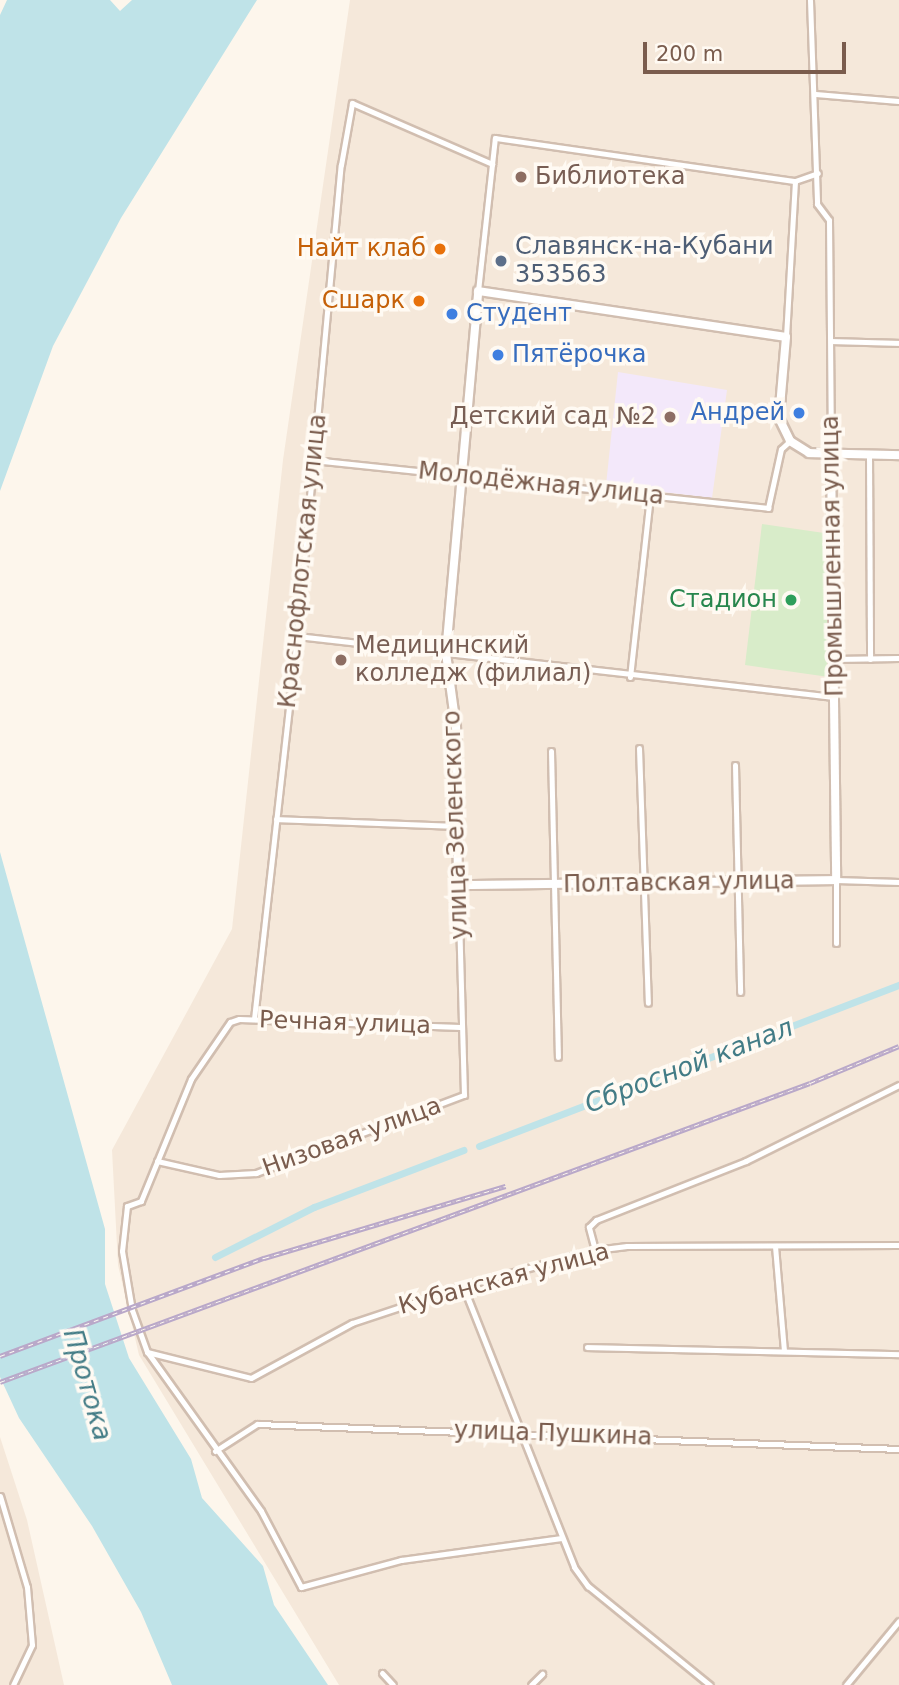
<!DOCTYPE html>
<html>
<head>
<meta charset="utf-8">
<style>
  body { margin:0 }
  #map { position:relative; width:899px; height:1685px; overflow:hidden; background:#fdf6ec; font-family:"DejaVu Sans",sans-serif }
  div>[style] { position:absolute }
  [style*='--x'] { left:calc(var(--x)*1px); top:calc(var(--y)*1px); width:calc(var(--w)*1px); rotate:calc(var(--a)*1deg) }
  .residential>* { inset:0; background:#f5e8da }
  .education>* { inset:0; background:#f3e8fa }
  .green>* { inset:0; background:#d8ecc9 }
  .water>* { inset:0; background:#bfe3e8 }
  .canal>* { height:7px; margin:-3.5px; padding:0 3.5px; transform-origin:3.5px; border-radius:3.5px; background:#bfe3e8 }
  .roads { filter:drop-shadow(2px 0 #d1beb0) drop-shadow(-2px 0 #d1beb0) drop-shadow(0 2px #d1beb0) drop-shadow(0 -2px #d1beb0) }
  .street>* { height:5px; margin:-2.5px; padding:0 2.5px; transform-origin:2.5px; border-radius:2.5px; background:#fff }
  .secondary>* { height:8px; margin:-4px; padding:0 4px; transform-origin:4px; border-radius:4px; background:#fff }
  .rail>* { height:4.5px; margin-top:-2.25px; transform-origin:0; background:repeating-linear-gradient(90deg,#fffaf3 0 5px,#b9a8c9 0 10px); box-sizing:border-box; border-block:2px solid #b9a8c9 }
  .dots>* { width:19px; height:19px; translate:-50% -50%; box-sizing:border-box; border:4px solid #fffaf3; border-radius:50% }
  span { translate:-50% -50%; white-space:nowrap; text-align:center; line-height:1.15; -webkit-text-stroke:7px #fffaf3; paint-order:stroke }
  .education-label { font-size:24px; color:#785e54 }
  .left { translate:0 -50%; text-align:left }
  .right { translate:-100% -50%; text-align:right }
  .service-label { font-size:24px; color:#4e5e75 }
  .food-label { font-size:24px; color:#c56008 }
  .shop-label { font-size:24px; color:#366cbe }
  .street-label { font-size:24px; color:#7a5c4d }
  .leisure-label { font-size:24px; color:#27864d }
  .water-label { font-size:26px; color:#437c86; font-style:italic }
  .scale { position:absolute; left:643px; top:42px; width:203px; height:32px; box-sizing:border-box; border:4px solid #7a5c4d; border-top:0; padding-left:9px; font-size:21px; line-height:24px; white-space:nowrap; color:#7a5c4d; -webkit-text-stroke:5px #fffaf3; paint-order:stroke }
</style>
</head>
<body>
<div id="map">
  <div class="residential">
    <div style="clip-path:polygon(350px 0,899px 0,899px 1685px,339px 1685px,139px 1355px,118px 1265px,112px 1150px,232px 929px,283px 460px)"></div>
    <div style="clip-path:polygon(0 1437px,27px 1520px,64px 1685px,0 1685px)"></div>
  </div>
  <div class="education">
    <div style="clip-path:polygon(618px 372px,727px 390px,712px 498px,606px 485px)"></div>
  </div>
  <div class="green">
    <div style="clip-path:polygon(762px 524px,831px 534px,829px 677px,745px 665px)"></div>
  </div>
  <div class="water">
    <div style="clip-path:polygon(7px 0,110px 0,120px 11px,132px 0,257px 0,121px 218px,53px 346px,0 491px,0 15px)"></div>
    <div style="clip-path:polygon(0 852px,105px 1229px,105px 1284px,129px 1358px,191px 1459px,202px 1498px,263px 1566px,274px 1605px,328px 1685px,172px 1685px,141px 1612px,92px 1526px,19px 1418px,0 1377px)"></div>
  </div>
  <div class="canal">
    <div style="--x:479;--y:1146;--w:450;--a:-21"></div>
    <div style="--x:215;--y:1257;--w:111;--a:-26.8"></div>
    <div style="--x:314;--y:1207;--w:160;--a:-20.9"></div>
  </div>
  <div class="roads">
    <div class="street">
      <div style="--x:810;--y:0;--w:204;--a:88"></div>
      <div style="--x:817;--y:204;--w:20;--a:53"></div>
      <div style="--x:829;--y:220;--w:234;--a:89.5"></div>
      <div style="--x:815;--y:94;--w:84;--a:4.8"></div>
      <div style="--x:478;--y:291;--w:154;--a:-83.7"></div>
      <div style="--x:495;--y:138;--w:303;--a:8.2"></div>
      <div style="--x:786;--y:337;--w:156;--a:-86.7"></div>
      <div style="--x:795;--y:181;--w:24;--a:-19"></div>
      <div style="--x:832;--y:341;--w:67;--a:1.7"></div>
      <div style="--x:869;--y:455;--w:204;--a:89.7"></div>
      <div style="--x:313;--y:460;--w:458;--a:6"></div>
      <div style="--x:768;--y:508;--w:60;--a:-77.6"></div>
      <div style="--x:781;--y:449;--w:12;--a:-42"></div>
      <div style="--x:297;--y:636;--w:540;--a:6.48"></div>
      <div style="--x:834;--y:659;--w:65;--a:-0.9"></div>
      <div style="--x:630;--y:677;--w:183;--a:-83.7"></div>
      <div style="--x:639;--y:748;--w:255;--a:88"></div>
      <div style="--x:551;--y:751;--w:306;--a:88.7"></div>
      <div style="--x:735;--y:765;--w:227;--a:88.7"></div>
      <div style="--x:276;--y:819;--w:179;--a:2.2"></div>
      <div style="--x:836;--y:943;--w:63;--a:-90"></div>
      <div style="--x:836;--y:880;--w:63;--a:1.8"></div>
      <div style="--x:254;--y:1019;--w:385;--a:-83.6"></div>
      <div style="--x:297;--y:636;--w:473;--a:-84.7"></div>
      <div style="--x:341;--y:165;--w:63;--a:-79.9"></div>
      <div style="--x:352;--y:103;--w:153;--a:23.5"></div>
      <div style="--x:460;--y:1027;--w:221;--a:-177.9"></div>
      <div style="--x:239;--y:1019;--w:9;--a:162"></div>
      <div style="--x:230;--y:1022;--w:69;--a:124.4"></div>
      <div style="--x:191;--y:1079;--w:132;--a:112.3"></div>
      <div style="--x:141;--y:1201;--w:15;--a:160"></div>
      <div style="--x:127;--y:1206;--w:45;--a:96.3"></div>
      <div style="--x:122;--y:1251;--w:60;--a:80.4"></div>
      <div style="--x:132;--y:1310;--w:45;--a:70.3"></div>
      <div style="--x:147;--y:1352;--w:107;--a:14"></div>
      <div style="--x:251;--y:1378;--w:115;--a:-28.6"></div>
      <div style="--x:352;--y:1323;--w:117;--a:-18.4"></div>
      <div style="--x:463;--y:1286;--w:137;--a:-15.3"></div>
      <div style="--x:595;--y:1250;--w:32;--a:-7"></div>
      <div style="--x:627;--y:1246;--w:272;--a:-0.2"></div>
      <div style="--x:157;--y:1161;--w:64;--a:12.7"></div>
      <div style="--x:219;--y:1175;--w:37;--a:-3"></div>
      <div style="--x:256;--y:1173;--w:222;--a:-20.6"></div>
      <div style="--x:464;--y:1095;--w:210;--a:-91.6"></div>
      <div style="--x:775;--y:1246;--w:105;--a:85.1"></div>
      <div style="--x:595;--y:1250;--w:24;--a:-105"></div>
      <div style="--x:589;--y:1227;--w:10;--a:-45"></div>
      <div style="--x:596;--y:1220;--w:161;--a:-21.5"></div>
      <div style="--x:746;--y:1161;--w:171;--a:-26.4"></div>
      <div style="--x:463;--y:1286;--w:302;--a:68.4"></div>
      <div style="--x:574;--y:1567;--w:24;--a:54"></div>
      <div style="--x:588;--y:1586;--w:157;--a:39.1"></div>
      <div style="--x:587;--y:1347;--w:312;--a:1.3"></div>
      <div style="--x:148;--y:1353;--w:194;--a:54.4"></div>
      <div style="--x:261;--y:1511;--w:86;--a:62.2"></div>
      <div style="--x:301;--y:1587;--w:104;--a:-15.1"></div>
      <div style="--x:401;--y:1560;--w:162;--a:-7.8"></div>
      <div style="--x:215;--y:1451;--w:50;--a:-32.7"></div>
      <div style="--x:257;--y:1424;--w:642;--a:2.23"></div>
      <div style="--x:0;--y:1496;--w:95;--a:73.5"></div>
      <div style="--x:27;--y:1587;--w:58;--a:85.1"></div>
      <div style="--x:32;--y:1645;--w:44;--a:115.4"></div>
      <div style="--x:382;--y:1673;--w:16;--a:47"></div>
      <div style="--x:531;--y:1685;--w:16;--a:-45"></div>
      <div style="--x:846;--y:1685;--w:83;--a:-50.4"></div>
    </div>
    <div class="secondary">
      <div style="--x:831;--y:454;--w:426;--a:89.3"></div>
      <div style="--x:836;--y:880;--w:378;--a:179.2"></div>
      <div style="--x:458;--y:885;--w:158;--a:-90.7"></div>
      <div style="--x:456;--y:727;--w:75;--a:-97.7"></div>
      <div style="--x:446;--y:653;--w:363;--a:-84.9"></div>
      <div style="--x:478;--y:291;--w:311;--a:8.5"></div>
      <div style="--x:786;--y:337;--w:81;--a:94.9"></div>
      <div style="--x:779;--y:418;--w:25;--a:64"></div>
      <div style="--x:790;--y:441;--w:22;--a:32"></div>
      <div style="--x:809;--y:453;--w:90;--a:1.3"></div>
    </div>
  </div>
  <div class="rail">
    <div style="--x:0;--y:1356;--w:282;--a:-20.4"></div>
    <div style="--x:264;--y:1258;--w:252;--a:-16.6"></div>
    <div style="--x:0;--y:1382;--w:863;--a:-20.26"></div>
    <div style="--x:810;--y:1083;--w:96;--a:-22.6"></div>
  </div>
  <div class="dots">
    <div style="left:521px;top:177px;background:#8d6e63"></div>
    <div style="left:440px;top:249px;background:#e8710a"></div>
    <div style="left:501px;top:261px;background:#5c6f8a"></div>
    <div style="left:419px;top:301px;background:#e8710a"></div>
    <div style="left:452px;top:314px;background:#3f7fe0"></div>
    <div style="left:498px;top:355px;background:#3f7fe0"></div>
    <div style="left:799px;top:413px;background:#3f7fe0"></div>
    <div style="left:670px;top:417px;background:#8d6e63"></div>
    <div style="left:791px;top:600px;background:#2e9e5b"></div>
    <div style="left:341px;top:660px;background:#8d6e63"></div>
  </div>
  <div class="education-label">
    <span class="left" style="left:535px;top:177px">Библиотека</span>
    <span class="right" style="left:656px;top:417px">Детский сад №2</span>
    <span class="left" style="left:355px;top:660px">Медицинский<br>колледж (филиал)</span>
  </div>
  <div class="service-label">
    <span class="left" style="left:515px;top:261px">Славянск-на-Кубани<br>353563</span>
  </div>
  <div class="food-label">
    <span class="right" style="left:426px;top:249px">Найт клаб</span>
    <span class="right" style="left:405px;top:301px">Сшарк</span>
  </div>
  <div class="shop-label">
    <span class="left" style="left:466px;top:314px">Студент</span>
    <span class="left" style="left:512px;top:355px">Пятёрочка</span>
    <span class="right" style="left:785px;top:413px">Андрей</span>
  </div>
  <div class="street-label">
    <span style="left:541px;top:484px;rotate:6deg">Молодёжная улица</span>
    <span style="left:833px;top:556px;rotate:-91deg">Промышленная улица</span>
    <span style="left:303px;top:561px;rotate:-84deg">Краснофлотская улица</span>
    <span style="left:456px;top:825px;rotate:-92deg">улица Зеленского</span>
    <span style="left:679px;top:883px;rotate:-1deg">Полтавская улица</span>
    <span style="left:345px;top:1023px;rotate:2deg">Речная улица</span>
    <span style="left:352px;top:1137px;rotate:-20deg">Низовая улица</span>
    <span style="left:504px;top:1279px;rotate:-15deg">Кубанская улица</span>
    <span style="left:553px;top:1434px;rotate:2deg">улица Пушкина</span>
  </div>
  <div class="leisure-label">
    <span class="right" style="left:777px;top:600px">Стадион</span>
  </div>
  <div class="water-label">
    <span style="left:689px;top:1066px;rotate:-21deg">Сбросной канал</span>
    <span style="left:87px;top:1385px;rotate:74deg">Протока</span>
  </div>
  <div class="scale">200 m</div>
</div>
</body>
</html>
